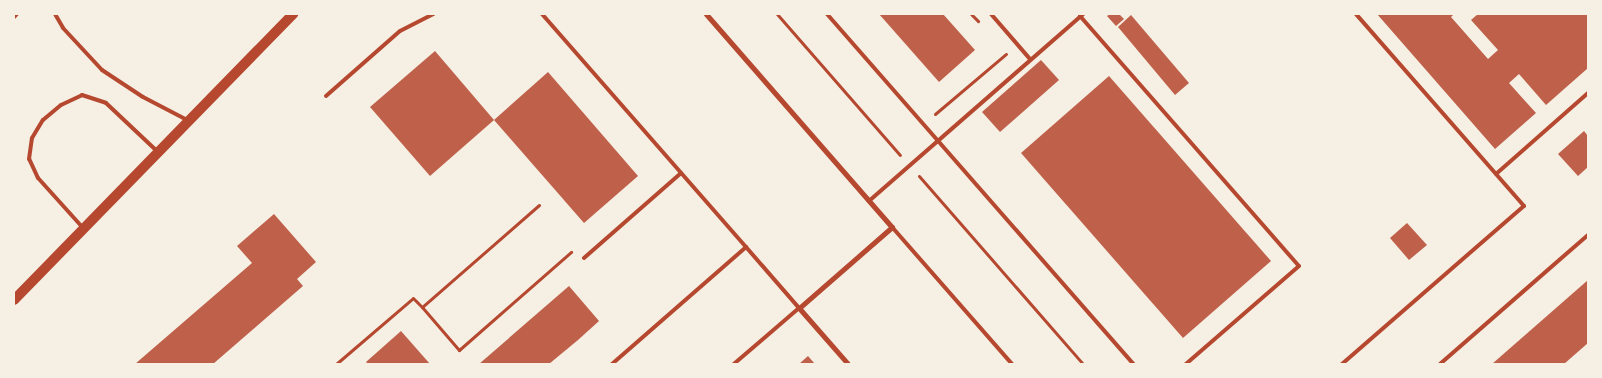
<!DOCTYPE html>
<html>
<head>
<meta charset="utf-8">
<style>
  body { margin:0 }
  #map { position:relative; width:1602px; height:378px; overflow:hidden; background:#f6efe4; font-family:"Fira Sans",sans-serif }
  div>[style] { position:absolute }
  [style*='--x'] { left:calc(var(--x)*1px); top:calc(var(--y)*1px); width:calc(var(--w)*1px); rotate:calc(var(--a)*1deg) }
  .building>* { inset:0; background:#bf614a }
  .path>* { height:3px; margin:-1.5px; padding:0 1.5px; transform-origin:1.5px; border-radius:1.5px; background:#b5482f }
  .service>* { height:4px; margin:-2px; padding:0 2px; transform-origin:2px; border-radius:2px; background:#b5482f }
  .minor>* { height:5px; margin:-2.5px; padding:0 2.5px; transform-origin:2.5px; border-radius:2.5px; background:#b5482f }
  .secondary>* { height:10px; margin:-5px; padding:0 5px; transform-origin:5px; border-radius:5px; background:#b5482f }
  span { translate:-50% -50%; white-space:nowrap; text-align:center; line-height:1.15; -webkit-text-stroke:5px #f6efe4; paint-order:stroke }
  .frame { position:absolute; inset:0; border:15px solid #f6efe4; pointer-events:none }
</style>
</head>
<body>
<div id="map">
  <div class="building">
    <div style="clip-path:polygon(879px 14px,943px 14px,975px 50px,939px 82px)"></div>
    <div style="clip-path:polygon(1110px 14px,1119px 14px,1124px 19px,1116px 26px,1107px 16px)"></div>
    <div style="clip-path:polygon(1377px 14px,1454px 14px,1451px 17px,1488px 59px,1498px 50px,1471px 20px,1478px 14px,1588px 14px,1588px 68px,1546px 105px,1519px 74px,1509px 83px,1536px 113px,1495px 149px)"></div>
    <div style="clip-path:polygon(1131px 15px,1189px 83px,1175px 95px,1118px 27px)"></div>
    <div style="clip-path:polygon(435px 51px,494px 120px,430px 176px,370px 107px)"></div>
    <div style="clip-path:polygon(1041px 60px,1059px 80px,1000px 132px,982px 112px)"></div>
    <div style="clip-path:polygon(548px 72px,638px 176px,584px 223px,494px 120px)"></div>
    <div style="clip-path:polygon(1109px 76px,1271px 261px,1183px 338px,1021px 153px)"></div>
    <div style="clip-path:polygon(1584px 131px,1588px 136px,1588px 167px,1578px 176px,1558px 154px)"></div>
    <div style="clip-path:polygon(274px 214px,316px 262px,297px 279px,303px 286px,213px 364px,135px 364px,252px 263px,237px 246px)"></div>
    <div style="clip-path:polygon(1407px 223px,1427px 245px,1409px 260px,1390px 238px)"></div>
    <div style="clip-path:polygon(1588px 280px,1588px 343px,1564px 364px,1492px 364px)"></div>
    <div style="clip-path:polygon(569px 286px,599px 321px,578px 340px,549px 364px,479px 364px)"></div>
    <div style="clip-path:polygon(401px 331px,430px 364px,368px 364px,366px 362px)"></div>
    <div style="clip-path:polygon(808px 356px,815px 364px,799px 364px)"></div>
  </div>
  <div class="path">
    <div style="--x:777;--y:14;--w:187;--a:48.9"></div>
    <div style="--x:971;--y:14;--w:10;--a:45"></div>
    <div style="--x:935;--y:114;--w:93;--a:-40.2"></div>
    <div style="--x:919;--y:176;--w:249;--a:48.9"></div>
    <div style="--x:539;--y:205;--w:155;--a:138.9"></div>
    <div style="--x:422;--y:307;--w:57;--a:49.3"></div>
    <div style="--x:459;--y:350;--w:149;--a:-41.2"></div>
    <div style="--x:336;--y:364;--w:101;--a:-40.6"></div>
    <div style="--x:413;--y:298;--w:13;--a:45"></div>
  </div>
  <div class="service">
    <div style="--x:55;--y:14;--w:16;--a:60"></div>
    <div style="--x:63;--y:28;--w:57;--a:47.1"></div>
    <div style="--x:102;--y:70;--w:49;--a:33.4"></div>
    <div style="--x:143;--y:97;--w:52;--a:27.6"></div>
    <div style="--x:542;--y:14;--w:310;--a:48.8"></div>
    <div style="--x:827;--y:14;--w:465;--a:48.8"></div>
    <div style="--x:991;--y:14;--w:60;--a:49.1"></div>
    <div style="--x:1080;--y:16;--w:332;--a:48.8"></div>
    <div style="--x:1299;--y:266;--w:150;--a:139.1"></div>
    <div style="--x:14;--y:17;--w:4;--a:-45"></div>
    <div style="--x:326;--y:96;--w:98;--a:-41.3"></div>
    <div style="--x:400;--y:31;--w:38;--a:-27"></div>
    <div style="--x:1496;--y:174;--w:123;--a:-41.4"></div>
    <div style="--x:869;--y:201;--w:284;--a:-41.1"></div>
    <div style="--x:892;--y:227;--w:182;--a:48.8"></div>
    <div style="--x:84;--y:229;--w:69;--a:-132"></div>
    <div style="--x:38;--y:178;--w:21;--a:-115"></div>
    <div style="--x:29;--y:159;--w:21;--a:-82"></div>
    <div style="--x:32;--y:138;--w:21;--a:-59"></div>
    <div style="--x:43;--y:120;--w:23;--a:-40"></div>
    <div style="--x:61;--y:105;--w:23;--a:-25"></div>
    <div style="--x:82;--y:95;--w:25;--a:18"></div>
    <div style="--x:106;--y:103;--w:71;--a:43.3"></div>
    <div style="--x:584;--y:258;--w:129;--a:-41.2"></div>
    <div style="--x:612;--y:364;--w:178;--a:-41.1"></div>
    <div style="--x:746;--y:247;--w:81;--a:49"></div>
    <div style="--x:799;--y:308;--w:86;--a:139.3"></div>
    <div style="--x:1342;--y:364;--w:241;--a:-41"></div>
    <div style="--x:1524;--y:206;--w:255;--a:-131.2"></div>
    <div style="--x:1440;--y:364;--w:196;--a:-41.1"></div>
  </div>
  <div class="minor">
    <div style="--x:706;--y:14;--w:283;--a:48.9"></div>
    <div style="--x:892;--y:227;--w:123;--a:138.9"></div>
    <div style="--x:799;--y:308;--w:74;--a:48.8"></div>
  </div>
  <div class="secondary">
    <div style="--x:14;--y:300;--w:400;--a:-45.7"></div>
  </div>
  <div class="frame"></div>
</div>
</body>
</html>
